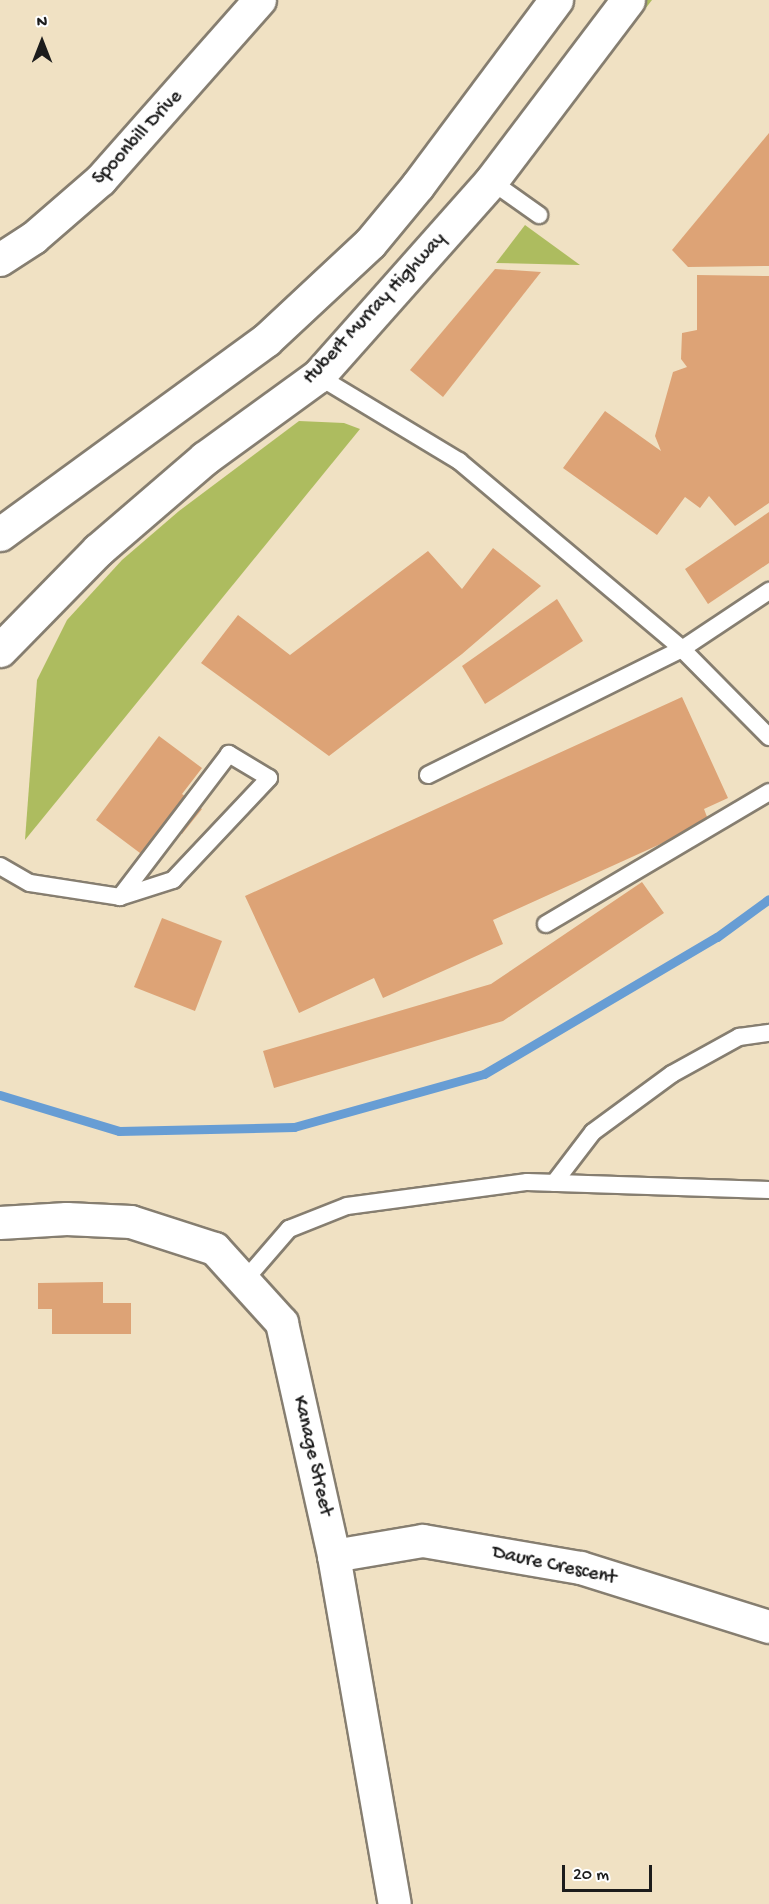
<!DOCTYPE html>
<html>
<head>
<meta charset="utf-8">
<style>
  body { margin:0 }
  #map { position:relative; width:769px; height:1904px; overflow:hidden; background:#f0e1c3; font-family:"Gochi Hand",sans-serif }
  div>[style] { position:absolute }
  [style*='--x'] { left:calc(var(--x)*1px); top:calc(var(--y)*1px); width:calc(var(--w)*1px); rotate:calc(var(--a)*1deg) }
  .green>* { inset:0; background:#adbc5f }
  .stream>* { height:9px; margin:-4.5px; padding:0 4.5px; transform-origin:4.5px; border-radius:4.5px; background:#679dd4 }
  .building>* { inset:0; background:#dda376 }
  .roads { filter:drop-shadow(2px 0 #867e70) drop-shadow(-2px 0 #867e70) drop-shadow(0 2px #867e70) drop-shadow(0 -2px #867e70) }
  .lane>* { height:16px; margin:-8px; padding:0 8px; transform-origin:8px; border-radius:8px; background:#fff }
  .street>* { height:32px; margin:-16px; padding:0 16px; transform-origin:16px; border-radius:16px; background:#fff }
  .highway>* { height:33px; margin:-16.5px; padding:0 16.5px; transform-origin:16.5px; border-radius:16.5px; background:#fff }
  span { translate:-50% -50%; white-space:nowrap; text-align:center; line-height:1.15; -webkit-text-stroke:5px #fff; paint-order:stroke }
  .street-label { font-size:20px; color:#1c1c1c }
  .north { position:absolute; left:12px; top:12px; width:60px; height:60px; -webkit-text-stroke:4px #fff; paint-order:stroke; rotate:0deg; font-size:16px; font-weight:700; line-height:24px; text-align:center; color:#1c1c1c }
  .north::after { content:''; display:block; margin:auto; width:21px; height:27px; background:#1c1c1c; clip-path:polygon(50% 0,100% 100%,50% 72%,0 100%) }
  .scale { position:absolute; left:562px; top:1865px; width:90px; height:27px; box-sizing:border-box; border:3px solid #1c1c1c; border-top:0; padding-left:8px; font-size:18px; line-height:21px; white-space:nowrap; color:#1c1c1c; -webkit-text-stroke:4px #fff; paint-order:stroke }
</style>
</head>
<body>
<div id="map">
  <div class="green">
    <div style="clip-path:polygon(643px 0,652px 0,545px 139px,543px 129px)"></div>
    <div style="clip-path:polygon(525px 225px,580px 265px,496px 263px)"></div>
    <div style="clip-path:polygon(299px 421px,344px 423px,360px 429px,25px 840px,37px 680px,67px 620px,122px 560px,179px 511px)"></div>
  </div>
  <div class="stream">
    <div style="--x:0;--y:1095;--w:124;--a:16.8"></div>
    <div style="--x:119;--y:1131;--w:175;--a:-1.3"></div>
    <div style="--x:294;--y:1127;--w:197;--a:-15.6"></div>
    <div style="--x:484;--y:1074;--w:270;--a:-30.5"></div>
    <div style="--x:717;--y:937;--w:64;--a:-36.2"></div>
  </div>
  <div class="building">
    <div style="clip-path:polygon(769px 133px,769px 266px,688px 267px,672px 250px)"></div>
    <div style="clip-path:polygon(495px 269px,541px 272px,443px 397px,410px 370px)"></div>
    <div style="clip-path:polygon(697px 275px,769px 276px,769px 503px,735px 526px,709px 496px,700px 508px,685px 497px,657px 535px,563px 468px,605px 411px,661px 451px,655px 436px,673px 372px,687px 367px,681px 359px,682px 333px,697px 330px)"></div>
    <div style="clip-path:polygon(769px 512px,769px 563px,708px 604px,685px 569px)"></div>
    <div style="clip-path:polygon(493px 548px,541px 586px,462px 654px,329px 756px,201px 663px,238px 615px,290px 655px,428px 551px,462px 589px)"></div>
    <div style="clip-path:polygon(557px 599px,583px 641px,485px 704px,462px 666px)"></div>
    <div style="clip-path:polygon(682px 697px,728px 798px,704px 809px,709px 822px,493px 920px,503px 944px,383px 998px,374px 978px,299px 1013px,245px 896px)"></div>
    <div style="clip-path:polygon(159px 736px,202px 768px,182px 794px,202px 809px,182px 834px,169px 824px,144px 856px,96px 820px)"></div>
    <div style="clip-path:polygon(642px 882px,664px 913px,503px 1021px,274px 1088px,263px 1051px,491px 984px)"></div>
    <div style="clip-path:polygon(162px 918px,222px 941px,195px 1011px,134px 987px)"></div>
    <div style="clip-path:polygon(103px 1282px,103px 1303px,131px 1303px,131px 1334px,52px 1334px,52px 1309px,38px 1309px,38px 1283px)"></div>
  </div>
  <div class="roads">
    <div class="lane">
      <div style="--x:491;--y:181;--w:59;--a:35.3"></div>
      <div style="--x:318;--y:376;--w:165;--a:31.1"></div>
      <div style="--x:459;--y:461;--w:292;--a:40.1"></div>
      <div style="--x:682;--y:649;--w:124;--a:45.3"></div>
      <div style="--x:428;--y:775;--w:284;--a:-26.4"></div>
      <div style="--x:682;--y:649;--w:105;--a:-33.7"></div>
      <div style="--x:0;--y:866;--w:34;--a:30"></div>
      <div style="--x:30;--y:883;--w:91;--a:8.8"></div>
      <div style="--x:120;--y:897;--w:56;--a:-17.8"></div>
      <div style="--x:173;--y:880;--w:140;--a:-46.7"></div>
      <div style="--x:269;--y:778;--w:47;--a:-149"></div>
      <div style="--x:229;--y:754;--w:180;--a:127.3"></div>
      <div style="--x:546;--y:924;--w:259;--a:-30.6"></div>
      <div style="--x:554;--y:1183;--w:64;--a:-52.6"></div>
      <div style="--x:593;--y:1132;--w:98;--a:-36.3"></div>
      <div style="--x:672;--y:1074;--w:77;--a:-28.9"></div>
      <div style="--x:739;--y:1037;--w:30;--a:-8"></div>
      <div style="--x:244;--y:1281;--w:69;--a:-49.1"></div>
      <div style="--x:289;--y:1229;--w:62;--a:-21.6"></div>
      <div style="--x:347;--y:1206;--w:182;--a:-7.6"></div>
      <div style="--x:527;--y:1182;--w:242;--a:1.9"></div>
    </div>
    <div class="street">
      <div style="--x:0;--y:260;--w:40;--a:-32.9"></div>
      <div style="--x:34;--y:238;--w:89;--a:-40.9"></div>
      <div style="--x:101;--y:180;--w:240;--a:-48.5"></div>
      <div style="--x:0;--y:1223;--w:67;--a:-3.4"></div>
      <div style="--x:67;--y:1219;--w:64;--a:2.7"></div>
      <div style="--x:131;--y:1222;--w:88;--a:17.8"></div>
      <div style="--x:215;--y:1249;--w:100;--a:47.8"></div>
      <div style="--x:282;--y:1323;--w:239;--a:77.4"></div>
      <div style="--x:334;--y:1556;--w:353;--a:80.1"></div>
      <div style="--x:334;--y:1556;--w:90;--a:-9.6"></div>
      <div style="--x:423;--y:1541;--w:160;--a:9.7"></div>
      <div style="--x:581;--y:1568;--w:197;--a:17.4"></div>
    </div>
    <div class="highway">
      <div style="--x:0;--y:534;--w:329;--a:-36.1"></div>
      <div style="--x:266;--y:340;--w:142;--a:-43"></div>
      <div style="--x:370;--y:243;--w:75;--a:-50.4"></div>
      <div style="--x:418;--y:185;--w:231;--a:-53.3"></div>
      <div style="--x:0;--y:650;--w:140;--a:-45.6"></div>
      <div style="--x:98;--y:550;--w:141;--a:-40.7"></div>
      <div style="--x:205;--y:458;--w:140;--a:-36"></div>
      <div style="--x:318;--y:376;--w:261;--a:-48.4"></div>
      <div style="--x:491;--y:181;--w:227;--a:-52.9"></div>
    </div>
  </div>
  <div class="street-label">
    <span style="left:138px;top:138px;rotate:-47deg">Spoonbill Drive</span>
    <span style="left:375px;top:309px;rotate:-47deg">Hubert Murray Highway</span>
    <span style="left:312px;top:1456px;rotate:77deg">Kanage Street</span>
    <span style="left:554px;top:1566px;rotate:12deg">Daure Crescent</span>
  </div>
  <div class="north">N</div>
  <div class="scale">20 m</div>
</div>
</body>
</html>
